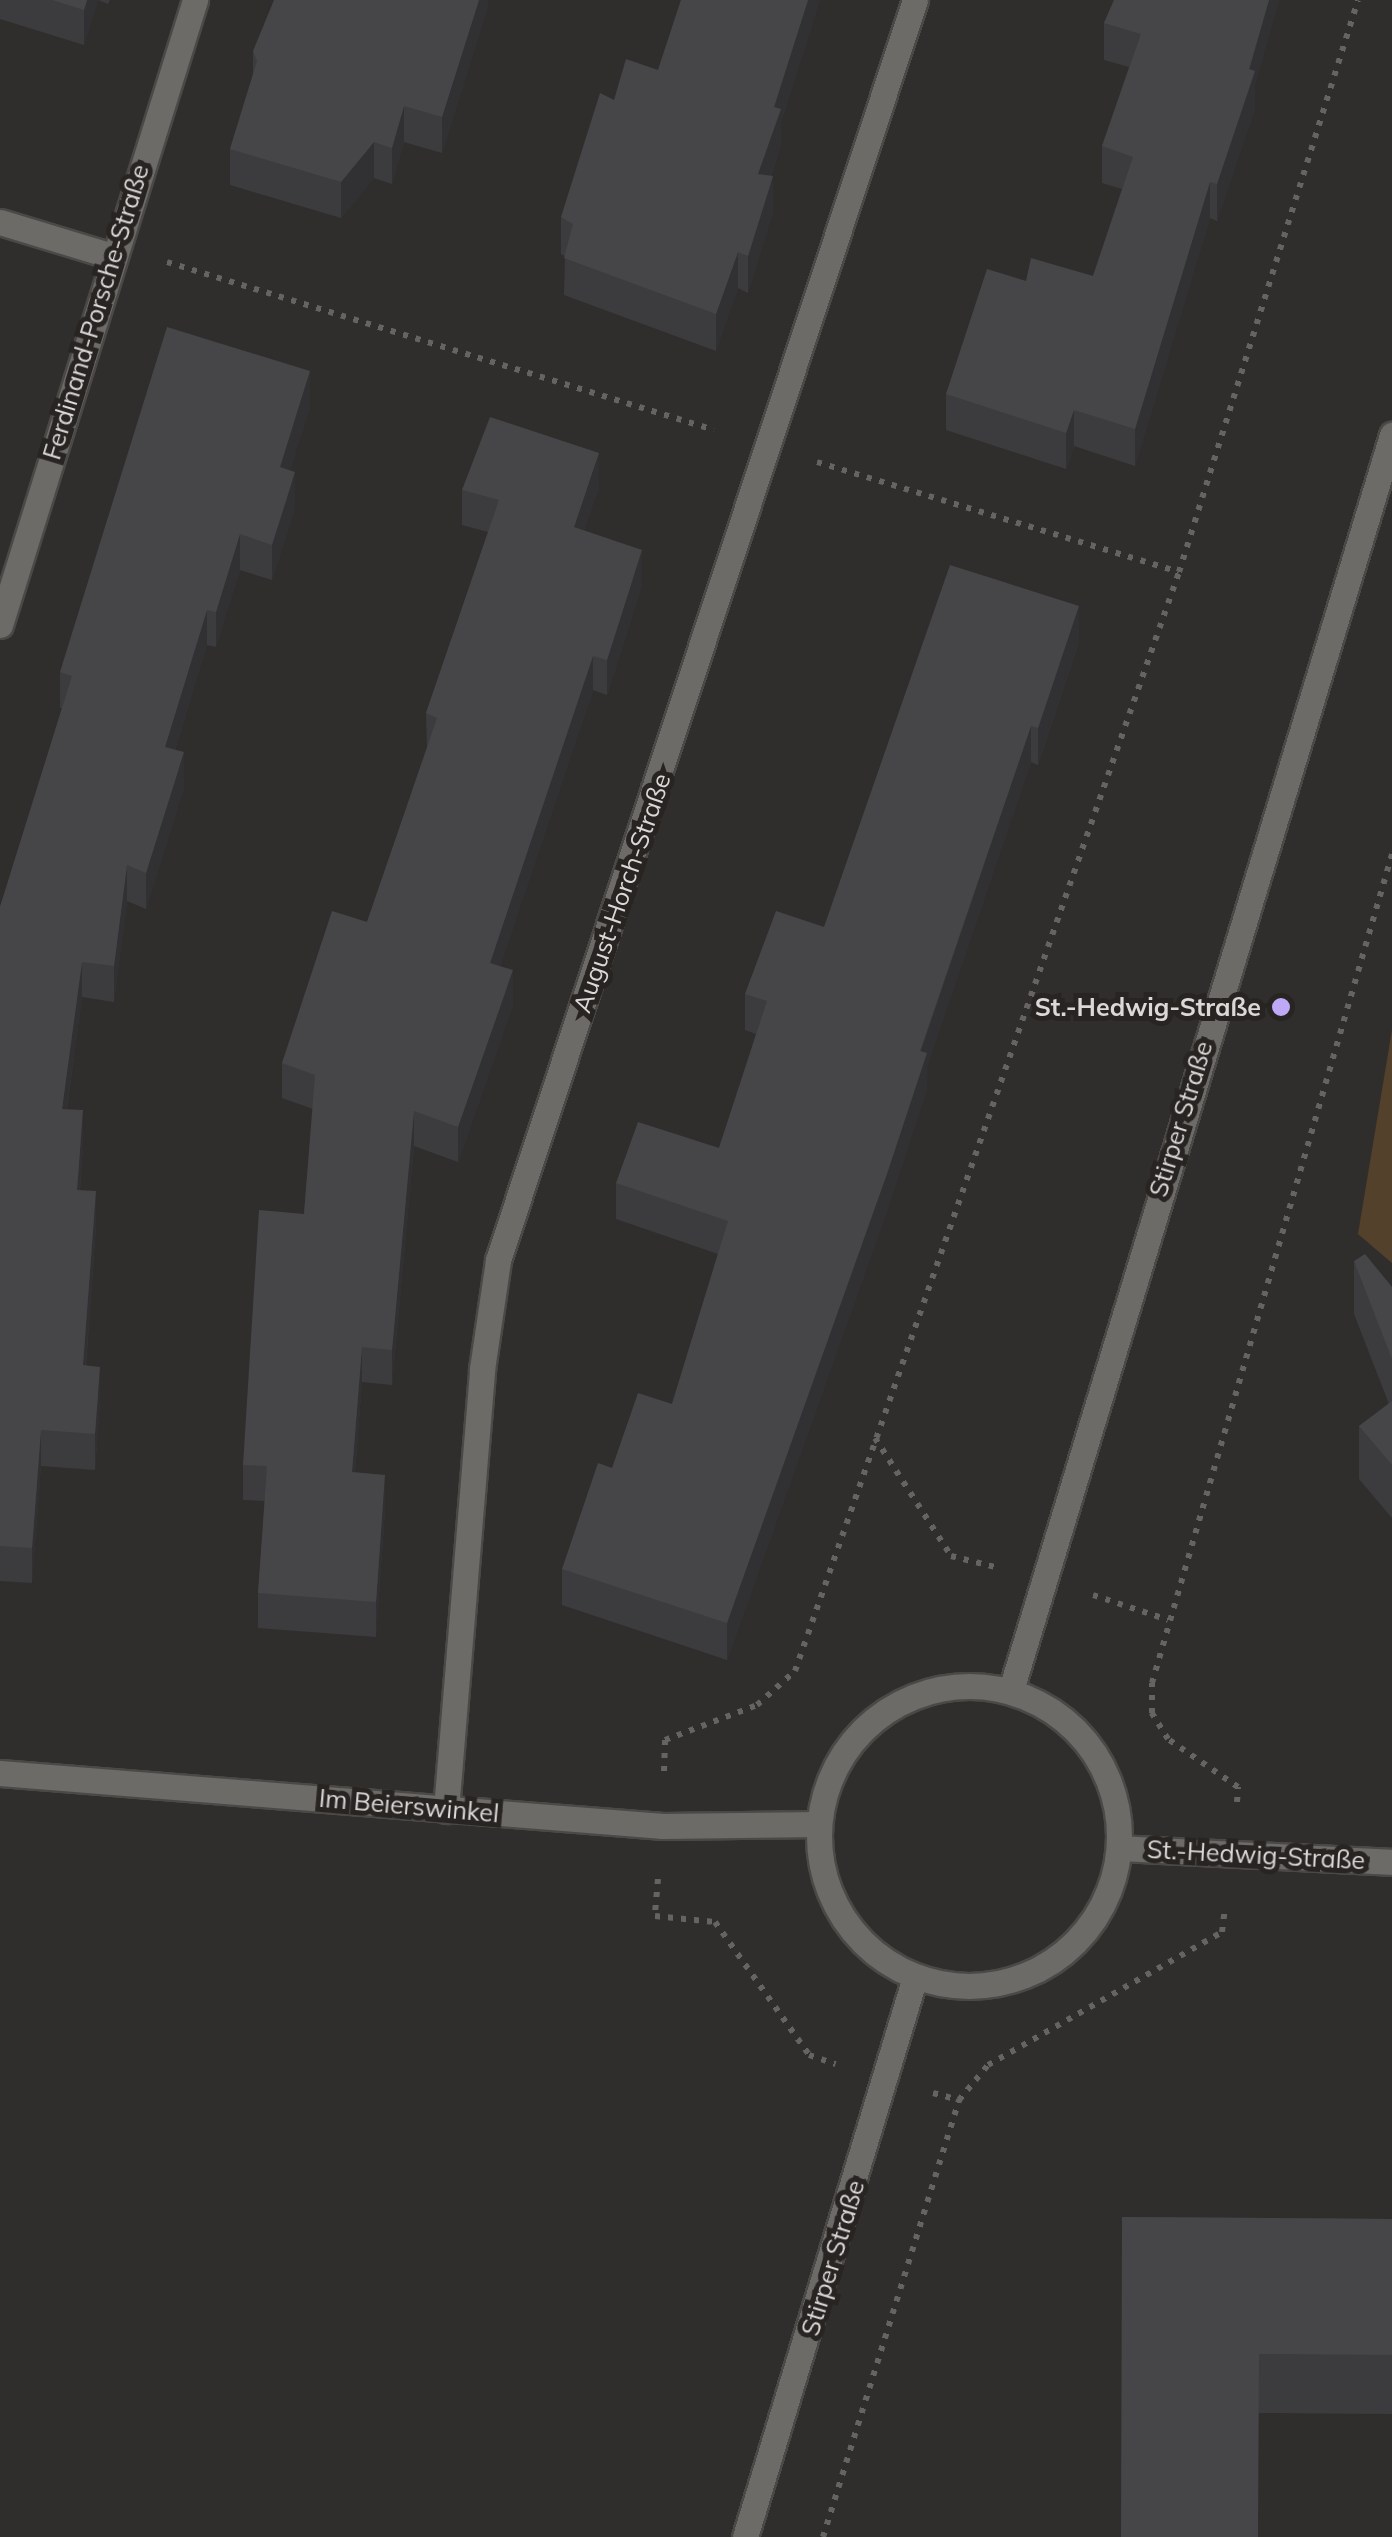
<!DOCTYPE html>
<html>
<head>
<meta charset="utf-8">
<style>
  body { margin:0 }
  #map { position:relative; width:1392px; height:2537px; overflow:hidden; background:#302e2c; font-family:Mulish,sans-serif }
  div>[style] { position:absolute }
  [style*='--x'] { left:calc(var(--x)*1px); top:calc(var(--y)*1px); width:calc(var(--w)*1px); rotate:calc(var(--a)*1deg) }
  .green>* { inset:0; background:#54412c }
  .path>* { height:6px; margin-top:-3px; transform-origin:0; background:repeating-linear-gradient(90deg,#666463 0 5px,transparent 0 13px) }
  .roads { filter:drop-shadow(2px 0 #4b4947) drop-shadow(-2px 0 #4b4947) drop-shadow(0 2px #4b4947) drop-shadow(0 -2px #4b4947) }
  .street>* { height:25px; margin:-12.5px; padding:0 12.5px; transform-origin:12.5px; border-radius:12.5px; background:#6d6b68 }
  .secondary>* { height:25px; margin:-12.5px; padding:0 12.5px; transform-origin:12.5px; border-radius:12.5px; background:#6d6b68 }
  .secondary>.ring { margin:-12.5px; padding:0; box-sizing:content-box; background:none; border:25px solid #6d6b68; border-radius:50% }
  .wall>* { inset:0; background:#3c3c3f }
  .shaded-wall>* { inset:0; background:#313133 }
  .building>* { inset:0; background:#464649 }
  .dots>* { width:28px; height:28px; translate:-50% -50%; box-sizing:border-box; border:5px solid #272422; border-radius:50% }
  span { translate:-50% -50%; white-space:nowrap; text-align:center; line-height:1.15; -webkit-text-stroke:10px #272422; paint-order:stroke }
  .street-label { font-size:25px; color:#dbd9d8 }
  .poi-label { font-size:25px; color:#dbd9d8; font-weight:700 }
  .right { translate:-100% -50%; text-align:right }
</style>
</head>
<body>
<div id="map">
  <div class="green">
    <div style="clip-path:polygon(1392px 1030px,1392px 1263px,1358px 1234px)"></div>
  </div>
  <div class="path">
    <div style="--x:167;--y:262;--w:572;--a:17.07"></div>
    <div style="--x:817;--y:462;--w:378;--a:16.9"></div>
    <div style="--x:875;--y:1438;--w:140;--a:57.2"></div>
    <div style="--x:951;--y:1556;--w:45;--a:14"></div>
    <div style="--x:1093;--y:1595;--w:79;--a:18.4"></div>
    <div style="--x:664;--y:1771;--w:31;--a:-88"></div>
    <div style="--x:665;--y:1740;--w:98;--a:-20.8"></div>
    <div style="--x:757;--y:1705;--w:51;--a:-41.8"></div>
    <div style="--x:795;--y:1671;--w:1164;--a:-70.74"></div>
    <div style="--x:1179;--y:572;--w:599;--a:-72.62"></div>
    <div style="--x:1237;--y:1802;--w:15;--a:-86"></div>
    <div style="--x:1238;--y:1787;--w:85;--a:-145.6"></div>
    <div style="--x:1168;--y:1739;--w:31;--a:-122"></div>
    <div style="--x:1152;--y:1713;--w:30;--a:-90"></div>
    <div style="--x:1152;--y:1683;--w:863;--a:-73.85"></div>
    <div style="--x:658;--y:1879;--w:37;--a:95"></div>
    <div style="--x:655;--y:1916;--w:60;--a:5.7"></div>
    <div style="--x:715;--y:1922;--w:163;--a:54.7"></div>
    <div style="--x:809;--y:2055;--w:28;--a:19"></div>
    <div style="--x:933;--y:2093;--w:27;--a:15"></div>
    <div style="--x:823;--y:2537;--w:458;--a:-72.7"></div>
    <div style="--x:959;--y:2100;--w:45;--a:-50.4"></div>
    <div style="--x:988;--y:2065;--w:269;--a:-29.6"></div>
    <div style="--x:1222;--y:1932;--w:23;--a:-83"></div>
  </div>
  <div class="roads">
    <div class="street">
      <div style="--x:0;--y:222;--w:117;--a:16.9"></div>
      <div style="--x:0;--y:625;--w:655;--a:-72.67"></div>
      <div style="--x:0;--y:1773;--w:665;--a:4.57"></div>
      <div style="--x:663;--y:1826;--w:155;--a:-0.7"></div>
      <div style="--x:446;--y:1810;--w:442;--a:-85.3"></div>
      <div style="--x:482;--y:1369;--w:110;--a:-81.6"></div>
      <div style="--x:498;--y:1260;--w:1327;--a:-71.69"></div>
      <div style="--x:1119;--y:1848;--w:273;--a:2.9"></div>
    </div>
    <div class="secondary">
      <div class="ring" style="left:819px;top:1686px;width:275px;height:275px"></div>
      <div style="--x:1011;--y:1690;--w:1312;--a:-73.11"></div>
      <div style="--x:745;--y:2537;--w:585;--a:-73.11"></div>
    </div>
  </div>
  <div class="wall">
    <div style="clip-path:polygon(0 0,110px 0,108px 4px,98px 0,84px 45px,0 19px)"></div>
    <div style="clip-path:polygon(488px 0,488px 6px,442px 153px,404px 142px,392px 184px,374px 178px,341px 218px,230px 185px,230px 149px,253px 75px,253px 51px)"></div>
    <div style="clip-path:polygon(681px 0,820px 0,781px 122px,781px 146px,771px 175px,773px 212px,748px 293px,738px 288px,716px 351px,564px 295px,565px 256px,561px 254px,561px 217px,614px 100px,658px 70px)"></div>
    <div style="clip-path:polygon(1114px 0,1279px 0,1255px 84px,1255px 108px,1217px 221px,1210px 218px,1135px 466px,1074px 446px,1066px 469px,946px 430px,946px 394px,1026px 281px,1093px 276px,1122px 189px,1102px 183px,1102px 146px,1129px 67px,1104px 60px,1104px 23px)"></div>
    <div style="clip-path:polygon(310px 407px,290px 470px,295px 508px,272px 580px,240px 570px,216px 647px,207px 645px,175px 750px,184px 788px,146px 909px,127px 901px,114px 1002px,82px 997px,67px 1109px,83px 1146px,80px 1190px,96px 1226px,86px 1366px,100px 1402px,95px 1470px,41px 1466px,32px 1583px,0 1581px,0 907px,62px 708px,60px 708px,60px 672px)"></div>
    <div style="clip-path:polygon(599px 488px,584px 530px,642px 585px,607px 695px,593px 690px,500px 966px,513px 1005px,458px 1162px,414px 1146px,392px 1385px,362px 1382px,355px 1472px,385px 1510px,376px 1637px,258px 1628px,258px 1593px,265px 1501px,243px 1500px,243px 1465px,304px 1214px,313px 1109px,282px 1098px,282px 1063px,367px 922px,427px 749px,426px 713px,488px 532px,462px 525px,462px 490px)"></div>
    <div style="clip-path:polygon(1079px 642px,1038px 765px,1031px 762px,927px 1066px,927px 1089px,887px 1211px,727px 1660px,562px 1605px,562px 1569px,612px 1468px,672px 1404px,718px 1254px,616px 1219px,616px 1183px,719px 1148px,756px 1034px,745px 1030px,745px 994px,824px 927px)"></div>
    <div style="clip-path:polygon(1354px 1261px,1392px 1287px,1392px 1518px,1359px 1479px,1359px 1426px,1389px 1404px,1354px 1314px)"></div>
    <div style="clip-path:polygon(1122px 2217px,1392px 2219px,1392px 2414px,1259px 2413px)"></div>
  </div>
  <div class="shaded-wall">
    <div style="clip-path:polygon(87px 0,98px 0,84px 45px,84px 10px)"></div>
    <div style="clip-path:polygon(479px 0,488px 0,488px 6px,442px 153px,442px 117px)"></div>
    <div style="clip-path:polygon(808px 0,820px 0,781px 122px,781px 146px,758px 211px,758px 174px,774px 107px)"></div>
    <div style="clip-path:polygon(1269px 0,1279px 0,1255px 84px,1255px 108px,1217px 221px,1217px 184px)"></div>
    <div style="clip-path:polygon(404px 106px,404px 142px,392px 184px,392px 148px)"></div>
    <div style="clip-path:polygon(374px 142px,374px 178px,341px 218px,341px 182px)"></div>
    <div style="clip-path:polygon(773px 176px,773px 212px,748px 293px,748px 256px)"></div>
    <div style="clip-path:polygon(1210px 182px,1210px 218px,1135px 466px,1135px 429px)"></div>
    <div style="clip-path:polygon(738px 252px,738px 288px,716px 351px,716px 314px)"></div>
    <div style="clip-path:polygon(310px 371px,310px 407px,280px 503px,280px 467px)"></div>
    <div style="clip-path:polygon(1074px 410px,1074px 446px,1066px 469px,1066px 433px)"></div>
    <div style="clip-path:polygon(599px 453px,599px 488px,574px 562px,574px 527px)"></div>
    <div style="clip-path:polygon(295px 472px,295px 508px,272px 580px,272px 545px)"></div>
    <div style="clip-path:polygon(240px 534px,240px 570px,216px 647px,216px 612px)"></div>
    <div style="clip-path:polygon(642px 550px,642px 585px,607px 695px,607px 660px)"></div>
    <div style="clip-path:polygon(1079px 606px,1079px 642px,1038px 765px,1038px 728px)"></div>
    <div style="clip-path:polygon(207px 610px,207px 645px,165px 782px,165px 747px)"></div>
    <div style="clip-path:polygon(593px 656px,593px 690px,490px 997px,490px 963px)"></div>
    <div style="clip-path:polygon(1031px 726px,1031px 762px,927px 1066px,927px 1089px,887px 1211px,727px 1660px,727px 1623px)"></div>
    <div style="clip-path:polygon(184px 752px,184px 788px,146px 909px,146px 873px)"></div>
    <div style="clip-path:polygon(127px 865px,127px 901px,114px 1002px,114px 966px)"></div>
    <div style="clip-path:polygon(82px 962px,82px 997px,62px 1144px,62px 1109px)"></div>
    <div style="clip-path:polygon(513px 970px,513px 1005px,458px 1162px,458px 1127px)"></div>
    <div style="clip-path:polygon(83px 1110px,83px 1146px,77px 1225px,77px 1190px)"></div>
    <div style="clip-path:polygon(414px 1111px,414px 1146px,392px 1385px,392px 1350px)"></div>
    <div style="clip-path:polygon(96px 1191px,96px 1226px,83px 1401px,83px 1365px)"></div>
    <div style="clip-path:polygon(362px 1347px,362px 1382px,352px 1507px,352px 1472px)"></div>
    <div style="clip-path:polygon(100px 1367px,100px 1402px,95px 1470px,95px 1434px)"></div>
    <div style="clip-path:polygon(41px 1430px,41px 1466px,32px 1583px,32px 1548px)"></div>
    <div style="clip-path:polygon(385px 1475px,385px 1510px,376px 1637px,376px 1602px)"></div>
  </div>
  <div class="building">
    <div style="clip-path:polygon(52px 0,87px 0,84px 10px)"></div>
    <div style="clip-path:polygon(274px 0,479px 0,442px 117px,404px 106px,392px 148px,374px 142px,341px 182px,230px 149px,257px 61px,253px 51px)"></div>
    <div style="clip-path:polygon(681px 0,808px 0,774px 107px,781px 109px,758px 174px,773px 176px,748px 256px,738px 252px,716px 314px,564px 258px,573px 224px,561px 217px,600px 93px,614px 100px,626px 59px,658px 70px)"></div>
    <div style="clip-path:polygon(1114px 0,1269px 0,1249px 69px,1255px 71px,1217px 184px,1210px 182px,1135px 429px,1074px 410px,1066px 433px,946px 394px,987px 269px,1026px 281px,1031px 258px,1093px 276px,1133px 157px,1102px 146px,1141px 34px,1104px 23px)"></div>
    <div style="clip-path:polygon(167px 327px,310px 371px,280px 467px,295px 472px,272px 545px,240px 534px,216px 612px,207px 610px,165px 747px,184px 752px,146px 873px,127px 865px,114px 966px,82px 962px,62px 1109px,83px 1110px,77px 1190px,96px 1191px,83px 1365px,100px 1367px,95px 1434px,41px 1430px,32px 1548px,0 1546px,0 907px,72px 676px,60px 672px)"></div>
    <div style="clip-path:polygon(490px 417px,599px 453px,574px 527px,642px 550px,607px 660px,593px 656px,490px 963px,513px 970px,458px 1127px,414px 1111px,392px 1350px,362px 1347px,352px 1472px,385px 1475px,376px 1602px,258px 1593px,267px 1466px,243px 1465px,259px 1210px,304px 1214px,315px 1075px,282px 1063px,332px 911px,367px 922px,437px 718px,426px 713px,499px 500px,462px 490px)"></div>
    <div style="clip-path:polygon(950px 565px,1079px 606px,1038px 728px,1031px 726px,920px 1051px,927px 1053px,887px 1174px,727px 1623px,562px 1569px,598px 1463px,612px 1468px,638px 1393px,672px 1404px,728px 1221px,616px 1183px,638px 1122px,719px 1148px,767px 1001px,745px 994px,776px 911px,824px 927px)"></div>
    <div style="clip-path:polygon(1365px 1254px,1392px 1287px,1392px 1359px,1354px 1261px)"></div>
    <div style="clip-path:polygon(1392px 1401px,1392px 1465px,1359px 1426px)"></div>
    <div style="clip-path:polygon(1122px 2217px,1392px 2219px,1392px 2355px,1259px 2354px,1258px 2537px,1121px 2537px)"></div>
  </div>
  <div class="dots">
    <div style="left:1281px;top:1007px;background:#bda9f5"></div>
  </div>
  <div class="street-label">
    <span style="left:96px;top:312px;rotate:-73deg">Ferdinand-Porsche-Straße</span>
    <span style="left:622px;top:893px;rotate:-71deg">August-Horch-Straße</span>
    <span style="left:1181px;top:1119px;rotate:-73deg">Stirper Straße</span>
    <span style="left:409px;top:1806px;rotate:5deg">Im Beierswinkel</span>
    <span style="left:1256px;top:1855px;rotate:3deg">St.-Hedwig-Straße</span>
    <span style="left:833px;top:2258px;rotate:-73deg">Stirper Straße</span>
  </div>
  <div class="poi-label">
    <span class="right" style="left:1261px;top:1007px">St.-Hedwig-Straße</span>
  </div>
</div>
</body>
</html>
